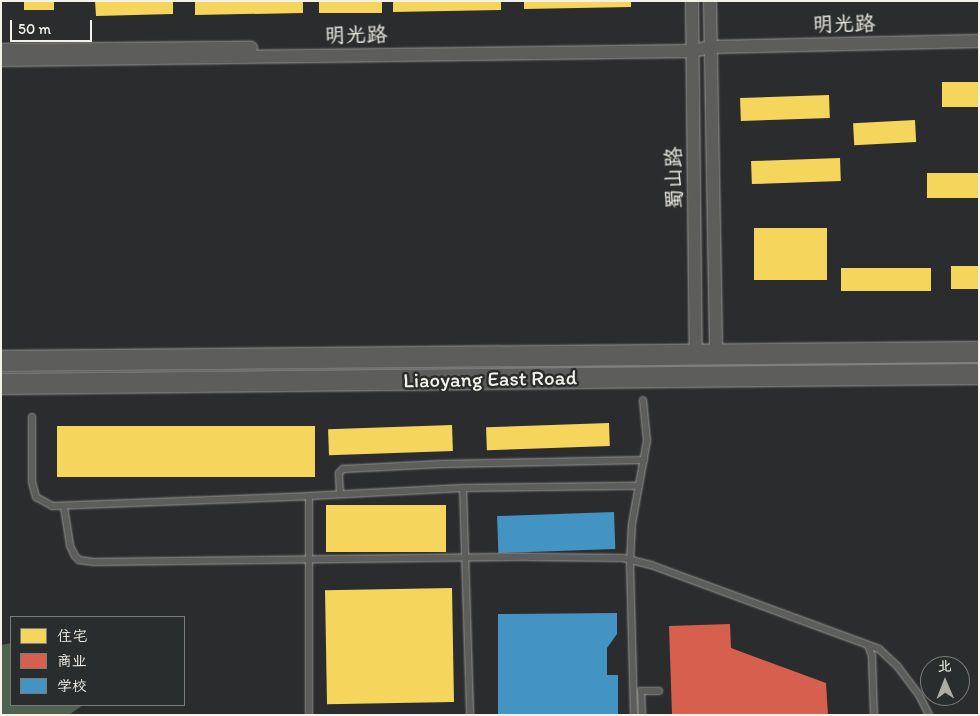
<!DOCTYPE html>
<meta charset="utf-8">
<style>
body{margin:0}
#map{position:relative;width:980px;height:716px;overflow:hidden;background:#2b2c2d;font-family:Itim,"LXGW WenKai TC",sans-serif}
div>[style]{position:absolute}
[style*='--x']{left:calc(var(--x)*1px);top:calc(var(--y)*1px);width:calc(var(--w)*1px);rotate:calc(var(--a)*1deg)}
.green>*{inset:0;background:#4f614f}
.homes>*{inset:0;background:#f6d55c;transform-origin:0 0}
.shops>*{inset:0;background:#d6604d}
.schools>*{inset:0;background:#4393c3;transform-origin:0 0}
.roads{filter:drop-shadow(0 0 1px #979796) drop-shadow(0 0 1px #979796)}
.service>*{height:6px;margin:-3px;padding:0 3px;transform-origin:3px;border-radius:3px;background:#5d5d5c}
.minor>*{height:12px;margin:-6px;padding:0 6px;transform-origin:6px;border-radius:6px;background:#5d5d5c}
.primary>*{height:20px;margin:-10px;padding:0 10px;transform-origin:10px;border-radius:10px;background:#5d5d5c}
span{translate:-50% -50%;white-space:nowrap;text-align:center;line-height:1.15;-webkit-text-stroke:5px #2a2d2e;paint-order:stroke}
.street-label{font-size:21px;color:#f4f1e8}
.frame{position:absolute;inset:0;border:2px solid #f4f1e8;pointer-events:none}
.legend{position:absolute;left:10px;top:616px;width:175px;height:90px;box-sizing:border-box;background:#2a2d2e;border:1px solid #7b7b78;margin:0;padding:6px 9px;list-style:none;font-size:15px;color:#f4f1e8}
.legend li{display:flex;align-items:center;gap:10px;height:25px}
.legend b{width:25px;border:1px solid #7b7b78}
.north{position:absolute;left:920px;top:656px;width:50px;height:50px;box-sizing:border-box;background:#2a2d2e;border:1px solid #7b7b78;border-radius:50%;rotate:359deg;font-size:14px;font-weight:700;line-height:20px;text-align:center;color:#f4f1e8}
.north::after{content:'';display:block;margin:auto;width:18px;height:22px;background:#aeaca7;clip-path:polygon(50% 0,100% 100%,50% 72%,0 100%)}
.scale{position:absolute;left:10px;top:20px;width:82px;height:22px;box-sizing:border-box;border:2px solid #f4f1e8;border-top:0;padding-left:6px;font-size:15px;line-height:18px;white-space:nowrap;color:#f4f1e8;-webkit-text-stroke:4px #2a2d2e;paint-order:stroke}
</style>
<div id="map">
<div class="green">
<i style="clip-path:polygon(11px 643px,11px 705px,83px 705px,69px 715px,1px 715px,1px 645px)"></i>
</div>
<div class="homes">
<i style="left:24px;top:1px;width:30px;height:9px"></i>
<i style="clip-path:polygon(95px 1px,173px 1px,173px 14px,96px 16px)"></i>
<i style="clip-path:polygon(195px 1px,303px 1px,303px 13px,195px 15px)"></i>
<i style="left:319px;top:1px;width:63px;height:12px"></i>
<i style="clip-path:polygon(393px 1px,501px 1px,501px 10px,393px 12px)"></i>
<i style="clip-path:polygon(524px 1px,631px 1px,631px 7px,524px 9px)"></i>
<i style="left:979px;top:82px;width:25px;height:37px;rotate:90deg"></i>
<i style="left:829px;top:95px;width:23px;height:89px;rotate:88deg"></i>
<i style="left:915px;top:120px;width:22px;height:62px;rotate:87deg"></i>
<i style="left:840px;top:158px;width:23px;height:89px;rotate:88deg"></i>
<i style="left:979px;top:173px;width:25px;height:52px;rotate:90deg"></i>
<i style="left:827px;top:228px;width:52px;height:73px;rotate:90deg"></i>
<i style="left:979px;top:266px;width:23px;height:28px;rotate:90deg"></i>
<i style="left:931px;top:268px;width:23px;height:90px;rotate:90deg"></i>
<i style="left:609px;top:423px;width:23px;height:123px;rotate:88deg"></i>
<i style="left:452px;top:425px;width:26px;height:124px;rotate:88deg"></i>
<i style="left:315px;top:426px;width:51px;height:258px;rotate:90deg"></i>
<i style="left:446px;top:505px;width:47px;height:120px;rotate:90deg"></i>
<i style="left:452px;top:588px;width:114px;height:127px;rotate:89deg"></i>
</div>
<div class="shops">
<i style="clip-path:polygon(730px 624px,731px 648px,826px 683px,828px 715px,672px 715px,669px 626px)"></i>
</div>
<div class="schools">
<i style="left:614px;top:512px;width:37px;height:117px;rotate:88deg"></i>
<i style="clip-path:polygon(617px 613px,617px 634px,607px 648px,607px 675px,618px 675px,618px 715px,498px 715px,498px 614px)"></i>
</div>
<div class="roads">
<div class="service">
<i style="--x:32;--y:417;--w:65;--a:90"></i>
<i style="--x:32;--y:482;--w:16;--a:75"></i>
<i style="--x:36;--y:497;--w:18;--a:29"></i>
<i style="--x:52;--y:506;--w:257;--a:-2.2"></i>
<i style="--x:463;--y:488;--w:227;--a:88.2"></i>
<i style="--x:340;--y:494;--w:21;--a:-93"></i>
<i style="--x:339;--y:473;--w:6;--a:-45"></i>
<i style="--x:343;--y:469;--w:99;--a:-2.9"></i>
<i style="--x:442;--y:464;--w:202;--a:-1.1"></i>
<i style="--x:64;--y:507;--w:39;--a:81"></i>
<i style="--x:70;--y:546;--w:11;--a:63"></i>
<i style="--x:75;--y:556;--w:6;--a:45"></i>
<i style="--x:79;--y:560;--w:15;--a:8"></i>
<i style="--x:94;--y:562;--w:435;--a:-0.7"></i>
<i style="--x:529;--y:557;--w:94;--a:0.6"></i>
<i style="--x:623;--y:558;--w:29;--a:14"></i>
<i style="--x:651;--y:565;--w:243;--a:20.2"></i>
<i style="--x:879;--y:649;--w:26;--a:43"></i>
<i style="--x:898;--y:667;--w:35;--a:53"></i>
<i style="--x:919;--y:695;--w:22;--a:63"></i>
<i style="--x:868;--y:645;--w:12;--a:70"></i>
<i style="--x:872;--y:656;--w:59;--a:88.1"></i>
<i style="--x:309;--y:715;--w:219;--a:-90"></i>
<i style="--x:309;--y:496;--w:154;--a:-3"></i>
<i style="--x:463;--y:488;--w:176;--a:-0.7"></i>
<i style="--x:634;--y:715;--w:153;--a:-91.5"></i>
<i style="--x:630;--y:562;--w:38;--a:-87"></i>
<i style="--x:632;--y:524;--w:84;--a:-79.8"></i>
<i style="--x:647;--y:441;--w:41;--a:-95.6"></i>
<i style="--x:642;--y:715;--w:24;--a:-92"></i>
<i style="--x:641;--y:691;--w:18;--a:0"></i>
</div>
<div class="minor">
<i style="--x:692;--y:1;--w:354;--a:89.4"></i>
<i style="--x:710;--y:1;--w:354;--a:89"></i>
<i style="--x:1;--y:50;--w:250;--a:-0.5"></i>
<i style="--x:1;--y:60;--w:692;--a:-0.75"></i>
<i style="--x:693;--y:51;--w:18;--a:-13"></i>
<i style="--x:711;--y:47;--w:268;--a:-1.3"></i>
</div>
<div class="primary">
<i style="--x:1;--y:361;--w:978;--a:-0.53"></i>
<i style="--x:1;--y:384;--w:978;--a:-0.59"></i>
</div>
</div>
<div class="street-label">
<span style="left:844px;top:24px;rotate:-1deg">明光路</span>
<span style="left:356px;top:35px;rotate:-1deg">明光路</span>
<span style="left:674px;top:178px;rotate:-91deg">蜀山路</span>
<span style="left:490px;top:379px;rotate:-1deg">Liaoyang East Road</span>
</div>
<div class="frame"></div>
<ul class="legend">
<li><b style="height:14px;background:#f6d55c"></b>住宅</li>
<li><b style="height:14px;background:#d6604d"></b>商业</li>
<li><b style="height:14px;background:#4393c3"></b>学校</li>
</ul>
<div class="north">北</div>
<div class="scale">50 m</div>
</div>
